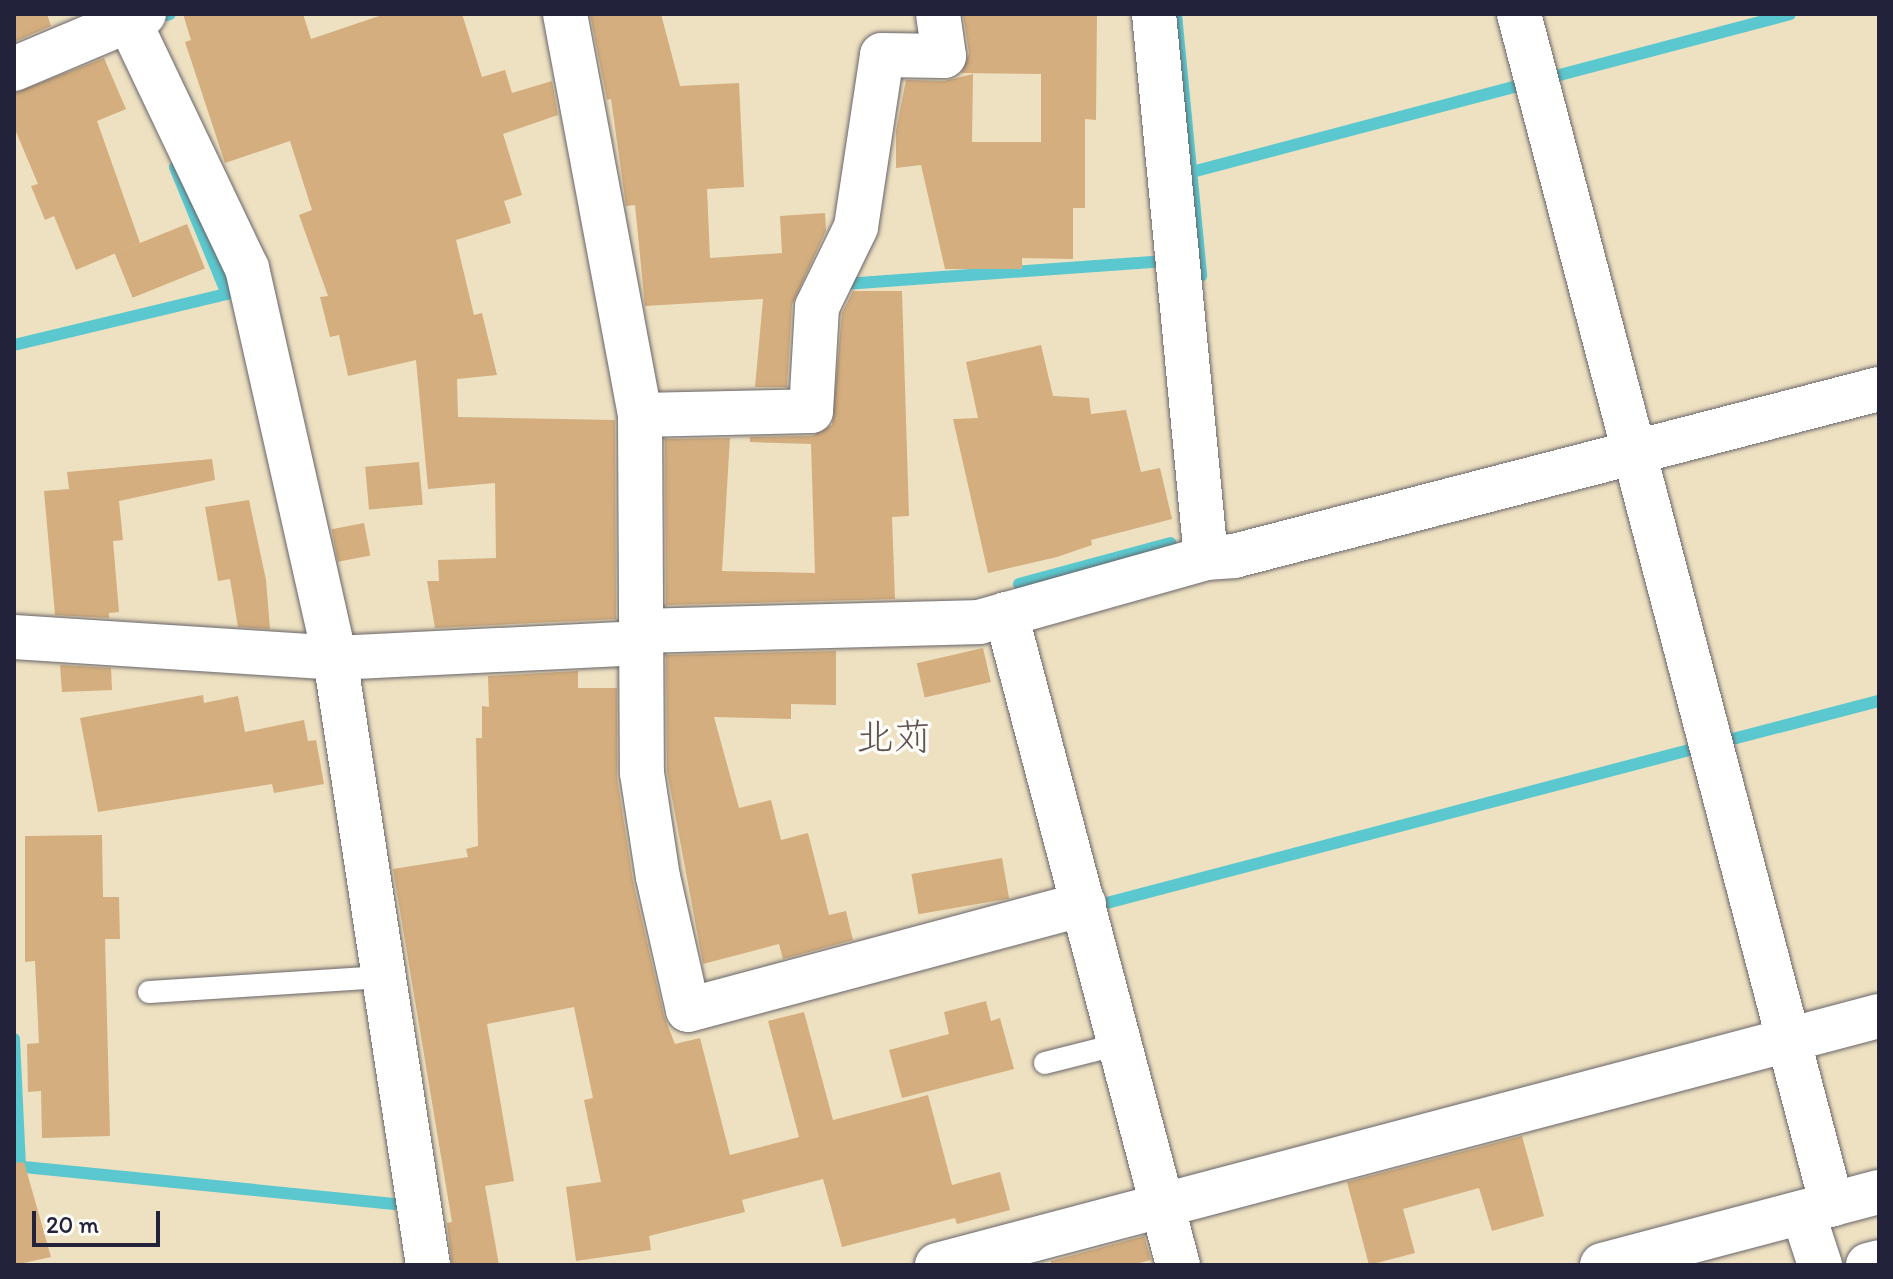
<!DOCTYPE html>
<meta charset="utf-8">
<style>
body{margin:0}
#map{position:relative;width:1893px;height:1279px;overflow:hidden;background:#eee1c1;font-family:Itim,"Klee One",sans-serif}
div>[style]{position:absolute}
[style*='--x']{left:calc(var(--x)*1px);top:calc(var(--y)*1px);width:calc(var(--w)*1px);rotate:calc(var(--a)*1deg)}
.stream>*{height:12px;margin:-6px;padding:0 6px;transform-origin:6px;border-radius:6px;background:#5ac8ce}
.building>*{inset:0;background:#d4ae7e;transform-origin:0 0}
.roads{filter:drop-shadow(0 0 2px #69656a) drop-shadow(0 0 2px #69656a)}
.lane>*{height:22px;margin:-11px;padding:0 11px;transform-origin:11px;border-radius:11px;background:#fff}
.street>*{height:44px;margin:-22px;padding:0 22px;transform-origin:22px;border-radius:22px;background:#fff}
.secondary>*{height:44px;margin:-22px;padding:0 22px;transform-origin:22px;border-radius:22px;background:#fff}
.primary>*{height:44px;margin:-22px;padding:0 22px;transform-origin:22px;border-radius:22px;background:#fff}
span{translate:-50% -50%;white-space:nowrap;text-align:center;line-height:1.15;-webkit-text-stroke:7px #fdfcf7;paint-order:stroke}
.quarter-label{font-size:38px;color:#605352}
.frame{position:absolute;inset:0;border:16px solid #22223b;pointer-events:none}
.scale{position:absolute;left:32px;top:1211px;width:128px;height:36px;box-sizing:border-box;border:4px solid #22223b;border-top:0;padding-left:10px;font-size:24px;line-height:28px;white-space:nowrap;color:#22223b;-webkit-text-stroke:6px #fdfcf7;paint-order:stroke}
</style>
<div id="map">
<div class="stream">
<i style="--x:1176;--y:14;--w:263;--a:84.5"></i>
<i style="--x:167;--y:15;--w:3;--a:-18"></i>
<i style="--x:1552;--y:77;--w:246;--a:-14.8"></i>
<i style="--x:1192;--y:172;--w:341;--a:-14.8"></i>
<i style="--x:845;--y:284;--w:311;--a:-4.1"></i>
<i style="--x:14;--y:345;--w:219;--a:-13.5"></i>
<i style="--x:227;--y:294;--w:137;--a:-112.3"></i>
<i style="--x:1019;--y:584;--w:157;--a:-15.1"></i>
<i style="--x:1725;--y:741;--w:159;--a:-14.6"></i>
<i style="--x:1103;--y:904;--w:610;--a:-14.72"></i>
<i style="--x:14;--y:1039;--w:126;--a:87.3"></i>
<i style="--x:14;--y:1166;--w:382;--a:5.7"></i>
</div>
<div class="building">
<i style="clip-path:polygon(14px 14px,47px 14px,51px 26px,14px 42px)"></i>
<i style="clip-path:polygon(183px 14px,303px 14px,311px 39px,385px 14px,462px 14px,482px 77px,505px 70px,512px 93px,552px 81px,558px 115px,503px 134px,522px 195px,504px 201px,511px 223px,456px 240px,474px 315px,482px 313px,497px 375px,457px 379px,458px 417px,615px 420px,616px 619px,435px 628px,427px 581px,439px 581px,438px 560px,496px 558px,495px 483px,428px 489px,416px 360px,348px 376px,339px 335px,330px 337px,320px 297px,328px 296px,299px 215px,312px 210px,290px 141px,225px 163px,185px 42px,191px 40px)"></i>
<i style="clip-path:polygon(590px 14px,661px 14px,680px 86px,739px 83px,744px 187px,707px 189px,710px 258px,782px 253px,780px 216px,825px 213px,826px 231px,792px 305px,787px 387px,755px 387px,763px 299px,645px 306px,635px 205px,626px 206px,611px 99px,607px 100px)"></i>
<i style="clip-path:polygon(963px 14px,1097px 14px,1096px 120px,1085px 119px,1085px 208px,1073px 208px,1073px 259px,1022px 258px,1022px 269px,945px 269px,921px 165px,896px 168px,896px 131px,906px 80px,944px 81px,973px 74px,972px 142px,1041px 142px,1041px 74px,961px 73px,969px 53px)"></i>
<i style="clip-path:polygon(104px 58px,126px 109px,97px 121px,140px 243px,76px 270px,54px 216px,45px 220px,31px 186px,38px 184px,14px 127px,14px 93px)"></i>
<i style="left:187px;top:224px;width:48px;height:78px;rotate:68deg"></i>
<i style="clip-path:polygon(853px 291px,902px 291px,909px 516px,892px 517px,895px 599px,666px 605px,665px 439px,730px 438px,722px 571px,815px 573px,811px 444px,750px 442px,750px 437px,812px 436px,832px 425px,842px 313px)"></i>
<i style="clip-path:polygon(1041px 345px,1053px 396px,1089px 398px,1091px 414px,1126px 410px,1141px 472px,1160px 468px,1172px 519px,1091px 540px,1092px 545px,1057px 557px,988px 573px,953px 419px,978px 418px,966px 362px)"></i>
<i style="clip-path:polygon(212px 459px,215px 480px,119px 501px,123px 540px,113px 541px,119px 612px,109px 613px,109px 618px,55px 615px,44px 491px,69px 489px,67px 472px)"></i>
<i style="left:419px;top:462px;width:43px;height:54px;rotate:85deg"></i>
<i style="clip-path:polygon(249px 500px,266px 580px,270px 629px,238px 627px,230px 579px,218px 581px,205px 507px)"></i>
<i style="left:364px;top:523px;width:33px;height:33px;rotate:79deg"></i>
<i style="left:983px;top:648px;width:35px;height:68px;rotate:77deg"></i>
<i style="clip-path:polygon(836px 651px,836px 705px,791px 704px,791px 719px,714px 717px,739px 808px,771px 800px,781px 840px,808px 833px,829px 915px,846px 911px,853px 940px,783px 959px,779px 944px,703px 964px,667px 771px,666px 655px)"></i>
<i style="clip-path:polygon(60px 665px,111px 668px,112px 690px,62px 692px)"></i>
<i style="clip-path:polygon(578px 671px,578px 688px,617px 688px,617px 777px,633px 881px,664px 1016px,675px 1044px,700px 1038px,730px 1155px,799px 1137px,768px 1021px,804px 1012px,833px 1120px,928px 1095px,952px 1185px,1000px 1172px,1010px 1210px,957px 1224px,955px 1218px,842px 1247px,823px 1179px,742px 1200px,745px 1212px,649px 1236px,651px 1250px,576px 1261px,566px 1187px,601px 1182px,584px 1100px,593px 1098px,574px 1007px,487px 1024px,514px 1181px,485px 1186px,499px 1265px,452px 1265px,447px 1223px,452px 1222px,393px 869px,468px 857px,466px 849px,478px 846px,476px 738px,482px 738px,482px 706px,489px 707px,488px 676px)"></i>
<i style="clip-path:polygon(203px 695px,204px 703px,238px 696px,245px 732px,304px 720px,308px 741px,316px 740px,324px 784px,274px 793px,272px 784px,98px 812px,80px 718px)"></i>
<i style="clip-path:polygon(102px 835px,103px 897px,119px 897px,120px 939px,105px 939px,110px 1136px,42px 1138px,41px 1091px,28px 1092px,27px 1044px,39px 1043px,35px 961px,25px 962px,25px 836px)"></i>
<i style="left:1002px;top:858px;width:41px;height:92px;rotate:80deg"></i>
<i style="clip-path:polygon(986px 1001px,991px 1021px,1000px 1018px,1014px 1069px,902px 1098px,889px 1050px,949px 1034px,944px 1012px)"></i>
<i style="clip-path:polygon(1522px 1136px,1544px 1216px,1492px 1231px,1479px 1188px,1403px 1209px,1415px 1253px,1369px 1265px,1347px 1182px)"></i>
<i style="clip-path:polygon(24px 1162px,51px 1257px,14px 1265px,14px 1163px)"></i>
<i style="clip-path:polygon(1144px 1236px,1151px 1260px,1132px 1265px,1051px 1265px,1051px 1261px)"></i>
</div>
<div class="roads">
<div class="lane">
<i style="--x:149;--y:992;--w:234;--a:-3.7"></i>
<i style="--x:1045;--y:1063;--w:77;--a:-14.2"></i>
</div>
<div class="street">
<i style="--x:565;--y:14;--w:408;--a:79.4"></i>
<i style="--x:640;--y:415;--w:358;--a:89.7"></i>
<i style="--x:642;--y:773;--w:105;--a:81.3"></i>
<i style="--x:658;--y:877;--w:136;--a:77.3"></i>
<i style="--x:688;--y:1010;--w:410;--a:-15"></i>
<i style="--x:1154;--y:14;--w:546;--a:84.54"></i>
<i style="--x:1519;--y:14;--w:1231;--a:75.28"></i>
<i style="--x:129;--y:21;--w:274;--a:64.5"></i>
<i style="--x:247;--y:268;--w:400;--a:77.3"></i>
<i style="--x:335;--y:658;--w:614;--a:81.29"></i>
<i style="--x:14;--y:69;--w:141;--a:-22.9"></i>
<i style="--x:640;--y:415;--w:171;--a:-1.3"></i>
<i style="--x:811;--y:411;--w:104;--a:-86.7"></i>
<i style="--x:817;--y:307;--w:89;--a:-64"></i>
<i style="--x:856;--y:227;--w:174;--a:-81.4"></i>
<i style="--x:882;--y:55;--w:62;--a:0.9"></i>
<i style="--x:944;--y:56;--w:42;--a:-98.1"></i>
<i style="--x:1006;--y:614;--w:673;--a:75.2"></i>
<i style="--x:642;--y:631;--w:337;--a:-1.5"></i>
<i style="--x:979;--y:622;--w:236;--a:-15.7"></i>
<i style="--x:1206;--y:558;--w:28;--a:-4"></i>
<i style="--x:1234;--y:556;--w:666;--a:-14.52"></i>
<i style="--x:14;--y:637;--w:322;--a:3.7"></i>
<i style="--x:335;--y:658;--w:307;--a:-2.8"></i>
<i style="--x:937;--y:1265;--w:974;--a:-14.81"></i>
</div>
<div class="secondary">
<i style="--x:1803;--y:1213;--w:55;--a:71.9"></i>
</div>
<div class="primary">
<i style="--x:1602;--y:1265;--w:286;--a:-14.8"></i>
<i style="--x:1868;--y:1265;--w:11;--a:-15"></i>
</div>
</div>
<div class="quarter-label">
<span style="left:894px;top:738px">北苅</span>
</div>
<div class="frame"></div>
<div class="scale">20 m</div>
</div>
